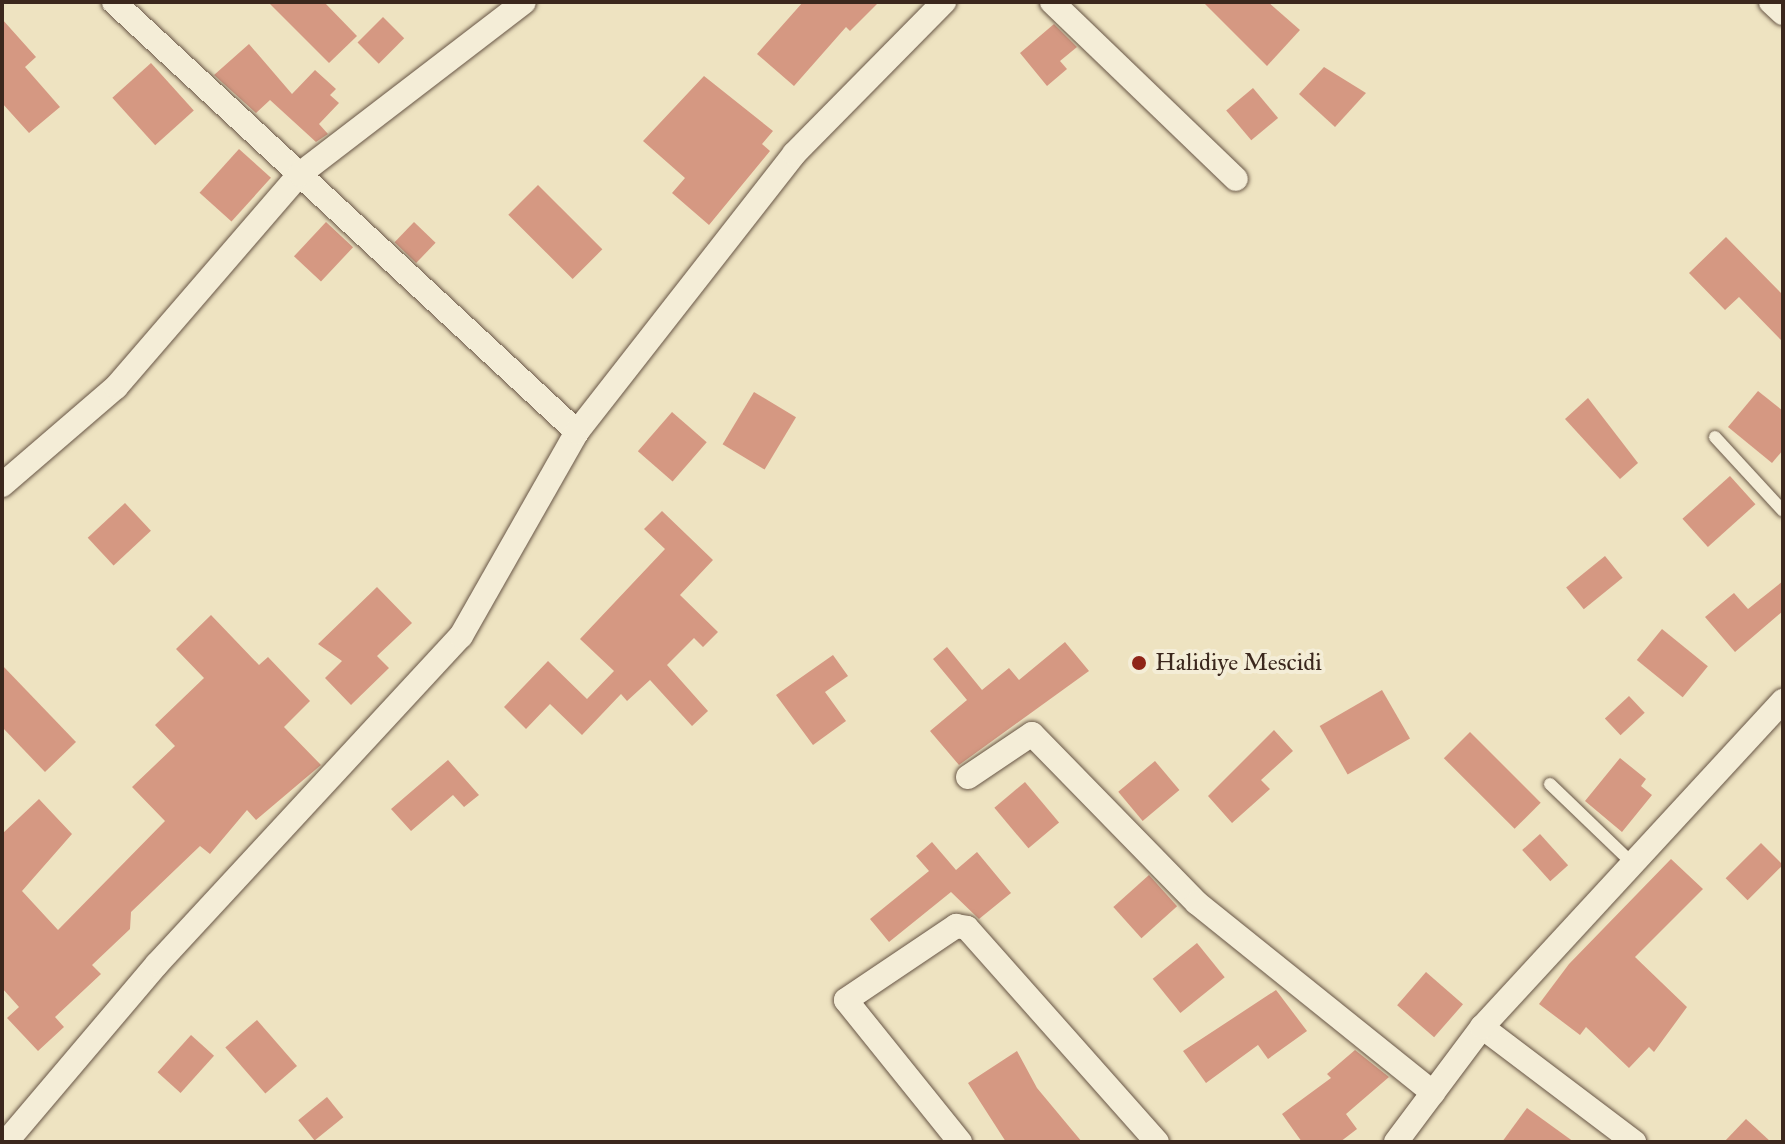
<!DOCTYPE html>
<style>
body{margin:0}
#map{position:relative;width:1785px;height:1144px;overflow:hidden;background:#eee3c1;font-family:"IM FELL Great Primer",serif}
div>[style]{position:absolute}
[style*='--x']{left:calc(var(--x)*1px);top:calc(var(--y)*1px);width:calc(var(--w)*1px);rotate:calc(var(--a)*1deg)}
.building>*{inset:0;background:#d59882;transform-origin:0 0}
.roads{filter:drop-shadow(0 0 2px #685646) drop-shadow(0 0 2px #685646)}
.lane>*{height:12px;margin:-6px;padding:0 6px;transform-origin:6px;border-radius:6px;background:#f4edd7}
.street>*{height:24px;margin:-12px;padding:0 12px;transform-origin:12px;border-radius:12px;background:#f4edd7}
.dots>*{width:22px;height:22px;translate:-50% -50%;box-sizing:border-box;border:4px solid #f4edd7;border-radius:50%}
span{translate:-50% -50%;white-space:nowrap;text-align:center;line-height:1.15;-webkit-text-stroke:8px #f4edd7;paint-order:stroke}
.poi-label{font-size:24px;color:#3b271d}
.left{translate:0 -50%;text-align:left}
.frame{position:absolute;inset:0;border:4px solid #3b271d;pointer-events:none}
</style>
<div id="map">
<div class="building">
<i style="clip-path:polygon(268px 2px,324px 2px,357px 36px,329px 63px)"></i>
<i style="clip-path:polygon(803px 2px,879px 2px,850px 31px,846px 27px,794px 86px,757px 54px)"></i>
<i style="clip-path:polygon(1203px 2px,1268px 2px,1300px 30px,1267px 66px)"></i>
<i style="left:383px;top:17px;width:30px;height:36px;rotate:45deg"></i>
<i style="clip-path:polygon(2px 19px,36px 57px,25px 67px,60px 107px,29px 133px,2px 103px)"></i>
<i style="clip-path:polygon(1054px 24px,1077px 47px,1060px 61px,1067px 69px,1047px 86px,1020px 53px)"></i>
<i style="clip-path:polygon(249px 44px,292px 94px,315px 70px,336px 89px,330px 95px,339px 103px,319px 124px,328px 134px,316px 142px,270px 100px,256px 113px,214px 75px)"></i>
<i style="left:151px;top:63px;width:64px;height:52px;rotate:48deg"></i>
<i style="clip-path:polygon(1324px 67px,1366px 93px,1335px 127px,1299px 94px)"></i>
<i style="clip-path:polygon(704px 76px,773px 131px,762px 144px,770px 151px,709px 225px,672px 193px,685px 178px,643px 141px)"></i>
<i style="left:1253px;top:88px;width:39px;height:35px;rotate:50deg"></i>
<i style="left:239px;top:149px;width:43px;height:59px;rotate:42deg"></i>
<i style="left:538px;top:185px;width:91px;height:42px;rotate:45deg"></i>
<i style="left:326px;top:222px;width:37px;height:47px;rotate:43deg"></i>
<i style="left:414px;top:222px;width:30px;height:28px;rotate:44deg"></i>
<i style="clip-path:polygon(1726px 237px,1783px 295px,1783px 342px,1739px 297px,1725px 310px,1689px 273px)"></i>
<i style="clip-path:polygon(1758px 391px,1783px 411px,1783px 450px,1772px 463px,1728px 427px)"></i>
<i style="left:754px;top:392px;width:49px;height:61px;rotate:31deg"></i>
<i style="clip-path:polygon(1588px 398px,1638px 463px,1620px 479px,1565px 419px)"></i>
<i style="left:672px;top:412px;width:46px;height:52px;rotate:41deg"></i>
<i style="left:1730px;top:476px;width:38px;height:64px;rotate:48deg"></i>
<i style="left:125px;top:503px;width:38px;height:51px;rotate:47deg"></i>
<i style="clip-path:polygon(662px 511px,713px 560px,680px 595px,718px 632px,703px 647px,694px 638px,667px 665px,708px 711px,692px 726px,650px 680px,627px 701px,621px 694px,582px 735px,550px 704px,526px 729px,504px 707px,548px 661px,587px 699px,614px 671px,580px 639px,665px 549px,644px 529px)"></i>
<i style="left:1605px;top:556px;width:28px;height:50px;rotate:51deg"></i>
<i style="clip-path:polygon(1783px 581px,1783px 611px,1735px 652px,1705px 617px,1734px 593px,1748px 609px)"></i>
<i style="clip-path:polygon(377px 587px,412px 623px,377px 656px,389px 668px,351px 705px,325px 678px,342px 661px,318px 644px)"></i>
<i style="clip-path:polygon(211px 615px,259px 665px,268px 657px,310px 701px,284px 727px,321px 765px,256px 820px,247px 810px,210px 854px,200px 846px,131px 912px,130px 929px,92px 965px,101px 974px,55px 1017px,64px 1027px,38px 1051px,7px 1018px,19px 1007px,2px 988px,2px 834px,39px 799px,72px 834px,22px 891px,58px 930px,165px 821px,132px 787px,175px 746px,155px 725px,204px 678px,176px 649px)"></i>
<i style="left:1662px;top:629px;width:59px;height:40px;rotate:39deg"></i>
<i style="clip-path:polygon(1065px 642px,1089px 671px,959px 765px,930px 731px,967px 700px,933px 659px,947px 647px,982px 690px,1009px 668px,1019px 680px)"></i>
<i style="clip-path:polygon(833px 655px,848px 676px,825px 692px,846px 721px,813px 745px,776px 695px)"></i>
<i style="clip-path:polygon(2px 665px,76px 742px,45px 772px,2px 727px)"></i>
<i style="left:1382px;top:690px;width:56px;height:72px;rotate:60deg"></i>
<i style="left:1629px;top:696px;width:23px;height:33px;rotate:47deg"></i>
<i style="clip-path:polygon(1274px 730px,1293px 751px,1261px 780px,1270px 789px,1232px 823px,1208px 796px)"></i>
<i style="left:1470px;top:732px;width:100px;height:37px;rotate:45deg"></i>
<i style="clip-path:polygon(1620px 758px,1646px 779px,1641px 786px,1652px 795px,1622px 832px,1585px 801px)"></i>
<i style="clip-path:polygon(448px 760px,479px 795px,464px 807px,453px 795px,411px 831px,391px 809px)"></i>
<i style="left:1155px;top:761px;width:38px;height:48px;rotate:50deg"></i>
<i style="left:1025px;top:782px;width:53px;height:40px;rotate:50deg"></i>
<i style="left:1540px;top:834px;width:42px;height:24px;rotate:48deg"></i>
<i style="clip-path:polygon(932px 842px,956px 870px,977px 852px,1011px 893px,979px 919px,951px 892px,889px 942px,870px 919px,929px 871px,916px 856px)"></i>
<i style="left:1761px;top:843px;width:31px;height:50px;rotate:45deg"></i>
<i style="clip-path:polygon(1671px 859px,1703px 889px,1635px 957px,1687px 1007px,1654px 1052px,1649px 1047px,1629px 1068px,1586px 1027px,1580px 1035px,1539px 1004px,1569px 964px)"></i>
<i style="left:1149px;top:875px;width:42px;height:48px;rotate:48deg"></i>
<i style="left:1197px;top:943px;width:44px;height:57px;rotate:51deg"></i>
<i style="left:1426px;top:972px;width:49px;height:44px;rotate:41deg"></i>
<i style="clip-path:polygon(1276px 990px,1307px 1031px,1268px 1059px,1258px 1045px,1206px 1083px,1183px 1051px)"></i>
<i style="left:257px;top:1020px;width:61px;height:42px;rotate:49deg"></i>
<i style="left:191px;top:1035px;width:31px;height:50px;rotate:42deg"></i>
<i style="clip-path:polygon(1355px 1050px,1389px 1077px,1346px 1114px,1357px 1129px,1340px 1142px,1302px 1142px,1282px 1114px,1331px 1078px,1327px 1074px)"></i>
<i style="clip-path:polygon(1017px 1051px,1037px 1088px,1082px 1142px,1006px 1142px,968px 1083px)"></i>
<i style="left:327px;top:1097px;width:26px;height:37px;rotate:51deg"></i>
<i style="clip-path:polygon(1527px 1108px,1574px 1142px,1502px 1142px)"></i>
<i style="clip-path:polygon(1746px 1119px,1771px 1142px,1724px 1142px)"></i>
</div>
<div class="roads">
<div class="lane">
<i style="--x:1715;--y:437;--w:100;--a:47.4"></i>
<i style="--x:1550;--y:784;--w:114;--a:43.9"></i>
</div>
<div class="street">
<i style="--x:114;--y:2;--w:632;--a:42.88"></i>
<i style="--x:1052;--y:2;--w:255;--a:43.9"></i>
<i style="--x:1771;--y:2;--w:16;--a:43"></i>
<i style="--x:2;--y:485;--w:150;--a:-40.7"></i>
<i style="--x:116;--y:387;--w:281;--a:-49.2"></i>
<i style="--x:300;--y:174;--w:282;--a:-37.5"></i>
<i style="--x:968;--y:777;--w:77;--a:-33.9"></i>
<i style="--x:1032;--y:734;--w:236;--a:45.7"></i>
<i style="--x:1197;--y:903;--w:303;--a:38.8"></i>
<i style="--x:1482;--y:1027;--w:191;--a:37.1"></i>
<i style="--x:6;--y:1142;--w:233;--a:-49.7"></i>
<i style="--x:157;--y:964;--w:447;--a:-47.2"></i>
<i style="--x:461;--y:636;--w:235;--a:-60.4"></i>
<i style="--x:577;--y:432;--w:353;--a:-52"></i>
<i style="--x:794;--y:154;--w:214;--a:-45.4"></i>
<i style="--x:960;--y:1142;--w:182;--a:-128.8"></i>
<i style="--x:846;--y:1000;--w:133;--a:-33.9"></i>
<i style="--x:956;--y:926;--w:11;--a:10"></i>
<i style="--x:967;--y:928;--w:286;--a:48.4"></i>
<i style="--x:1396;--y:1142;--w:144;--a:-53.2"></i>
<i style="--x:1482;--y:1027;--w:444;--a:-47.3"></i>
</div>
</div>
<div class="dots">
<i style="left:1139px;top:663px;background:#8f2418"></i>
</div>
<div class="poi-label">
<span class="left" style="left:1155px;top:663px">Halidiye Mescidi</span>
</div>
<div class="frame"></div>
</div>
